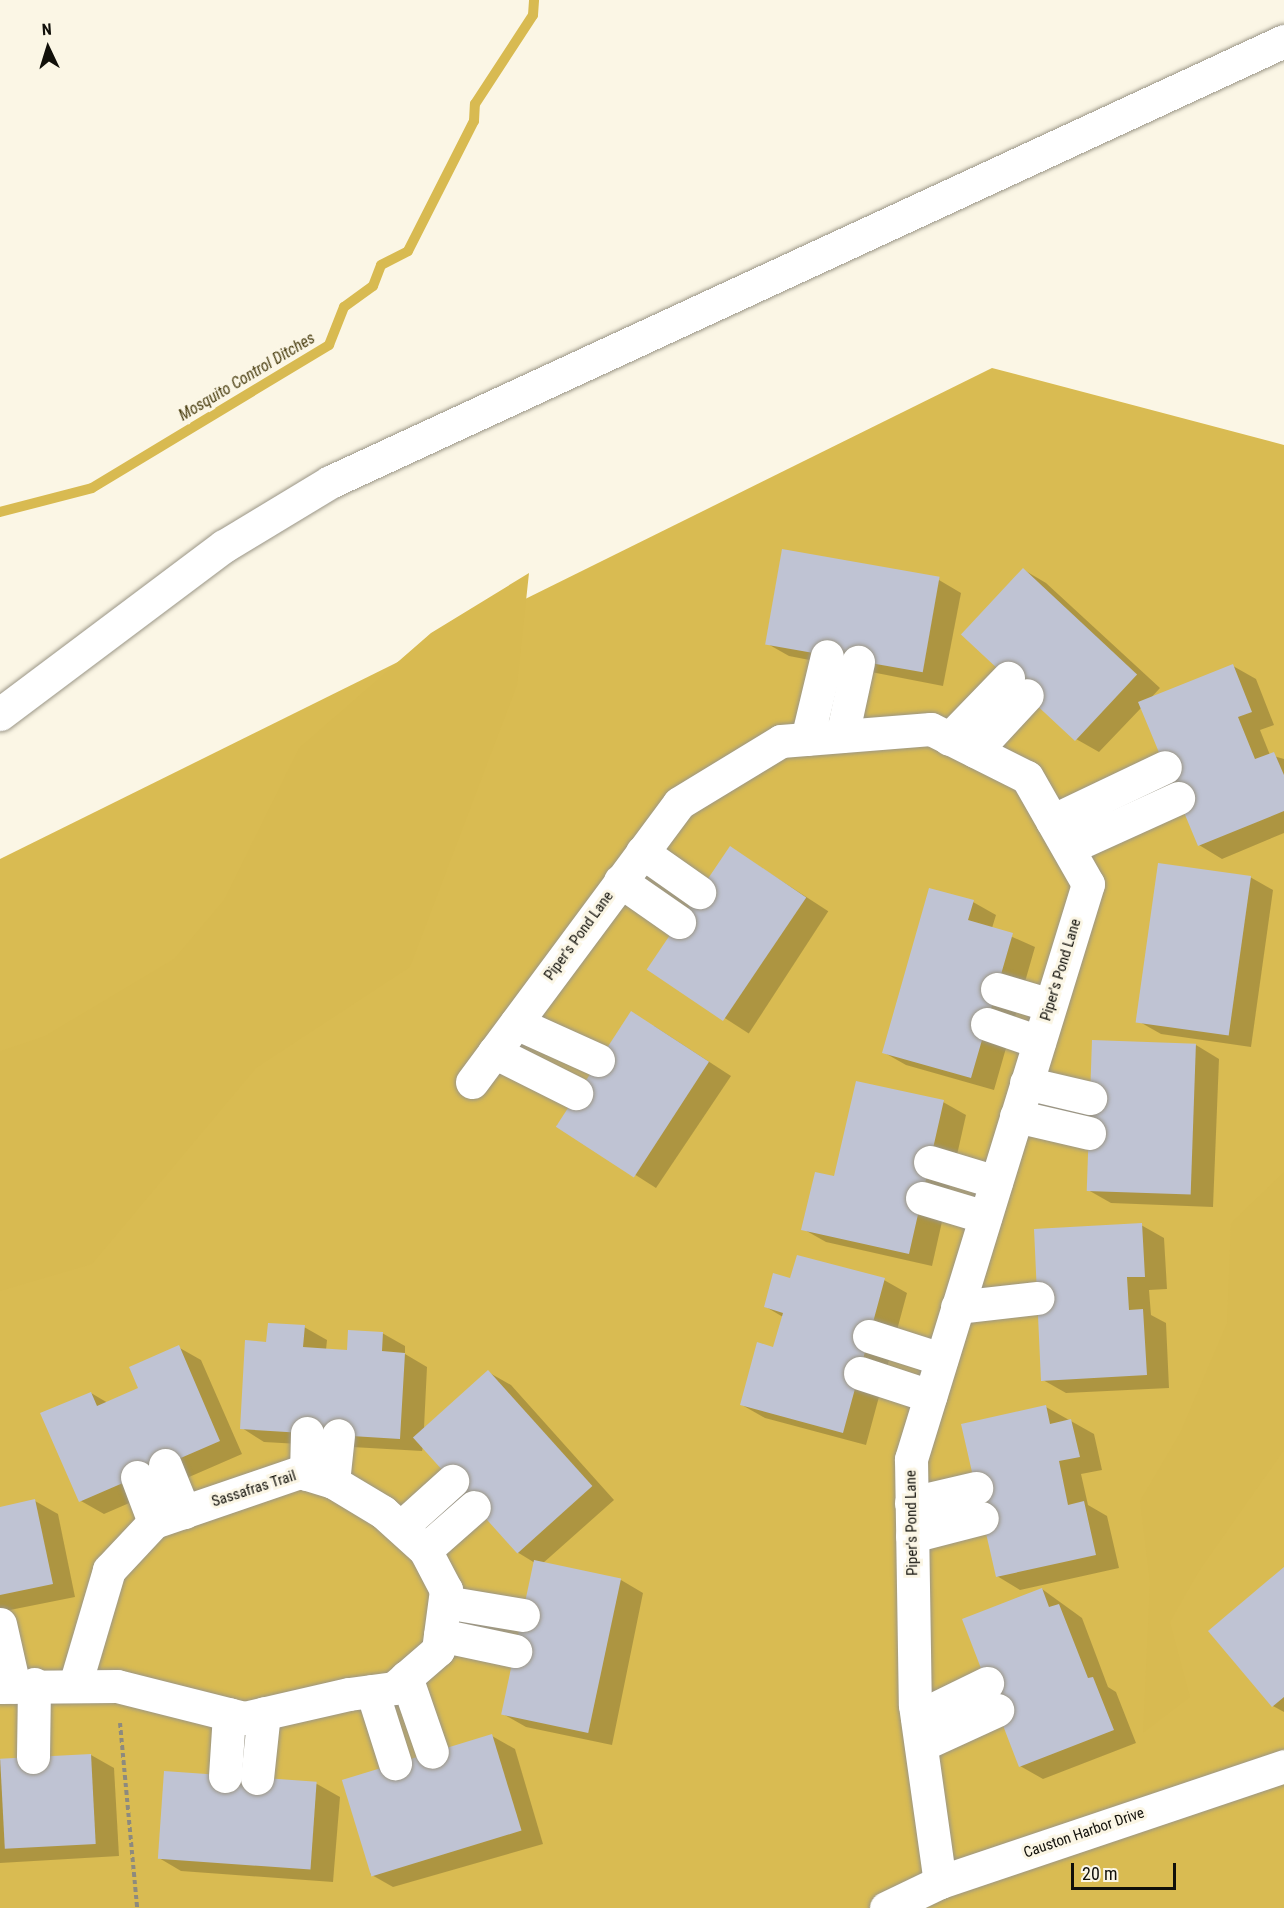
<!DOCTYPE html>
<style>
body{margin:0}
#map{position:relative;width:1284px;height:1908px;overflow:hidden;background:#fbf6e5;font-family:"Roboto Condensed",sans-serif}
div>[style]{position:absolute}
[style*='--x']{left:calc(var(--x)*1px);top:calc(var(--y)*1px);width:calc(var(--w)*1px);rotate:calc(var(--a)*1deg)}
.forest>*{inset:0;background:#d9bb52}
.water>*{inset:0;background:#d8ba51}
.shadow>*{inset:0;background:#0003;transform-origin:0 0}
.stream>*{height:10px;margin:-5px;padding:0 5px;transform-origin:5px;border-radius:5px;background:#d8ba51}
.building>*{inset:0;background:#bfc3d3;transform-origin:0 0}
.path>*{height:4px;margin-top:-2px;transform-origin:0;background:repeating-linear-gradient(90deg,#8d8a7e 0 4.5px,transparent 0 7.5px)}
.roads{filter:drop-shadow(0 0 2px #9a9586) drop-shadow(0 0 2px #9a9586)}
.minor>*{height:33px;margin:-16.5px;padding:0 16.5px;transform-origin:16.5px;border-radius:16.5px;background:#fff}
span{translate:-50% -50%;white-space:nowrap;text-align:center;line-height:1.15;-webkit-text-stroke:6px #fbf6e5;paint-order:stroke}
.street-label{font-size:15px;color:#11100a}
.water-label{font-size:16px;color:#4a3e11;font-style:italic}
.north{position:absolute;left:18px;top:18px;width:60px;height:60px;-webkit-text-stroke:4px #fbf6e5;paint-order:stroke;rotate:356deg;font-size:16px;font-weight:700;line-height:24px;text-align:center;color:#11100a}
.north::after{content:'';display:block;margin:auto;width:21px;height:27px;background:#11100a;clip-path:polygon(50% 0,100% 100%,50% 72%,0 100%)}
.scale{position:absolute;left:1071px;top:1863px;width:105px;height:27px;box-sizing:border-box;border:3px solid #11100a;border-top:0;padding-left:8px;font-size:18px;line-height:21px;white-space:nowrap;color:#11100a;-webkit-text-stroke:4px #fbf6e5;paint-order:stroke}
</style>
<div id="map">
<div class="forest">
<i style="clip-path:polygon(992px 368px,1284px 445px,1284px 1908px,0 1908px,0 859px)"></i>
</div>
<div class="water">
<i style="clip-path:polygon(529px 573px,517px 685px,410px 967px,256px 1068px,92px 1264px,0 1291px,0 1051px,45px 1036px,174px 959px,224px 900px,299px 748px,431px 633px)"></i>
<i style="clip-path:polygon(1284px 1172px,1284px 1450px,1199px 1571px,1170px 1622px,1190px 1697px,1143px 1733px,1150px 1583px,1140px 1501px,1180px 1433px,1227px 1323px,1231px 1223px)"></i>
</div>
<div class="shadow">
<i style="clip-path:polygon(1024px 570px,1046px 583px,1160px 688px,1149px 700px,1233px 666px,1256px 679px,1274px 725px,1260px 730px,1270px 755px,1284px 759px,1284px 833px,1222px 859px,1199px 845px,1142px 707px,1099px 752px,1076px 739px,964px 634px)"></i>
<i style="clip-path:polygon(939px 580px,961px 593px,943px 686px,789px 656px,766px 643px)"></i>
<i style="left:731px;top:848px;width:116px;height:146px;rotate:33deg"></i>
<i style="clip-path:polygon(1250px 877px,1273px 890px,1251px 1047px,1161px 1034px,1138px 1021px)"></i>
<i style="clip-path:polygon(973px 902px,996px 915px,992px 928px,1035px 947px,994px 1090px,906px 1065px,883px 1052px)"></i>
<i style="clip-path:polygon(654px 1026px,731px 1076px,656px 1188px,557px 1125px)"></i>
<i style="clip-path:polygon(1196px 1045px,1219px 1059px,1213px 1207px,1111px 1203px,1088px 1190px)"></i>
<i style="clip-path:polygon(943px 1102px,966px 1115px,932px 1266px,826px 1242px,803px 1229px,835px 1178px)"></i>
<i style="clip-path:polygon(1141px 1225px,1164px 1238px,1167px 1289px,1149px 1290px,1151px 1315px,1166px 1323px,1169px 1388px,1066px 1393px,1043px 1380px)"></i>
<i style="clip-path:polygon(884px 1280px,907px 1293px,866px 1445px,765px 1418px,742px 1405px,774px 1349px,783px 1317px,766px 1307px)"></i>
<i style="clip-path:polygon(304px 1327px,327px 1340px,326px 1350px,348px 1351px,382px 1333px,405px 1346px,405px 1354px,427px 1367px,424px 1428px,488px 1372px,511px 1385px,614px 1500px,542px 1564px,621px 1580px,643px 1593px,612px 1745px,526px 1727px,503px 1714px,535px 1563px,517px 1552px,423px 1447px,422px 1451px,264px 1442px,242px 1428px,268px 1343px)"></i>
<i style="clip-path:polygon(178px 1347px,201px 1360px,242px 1454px,104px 1514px,81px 1501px,91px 1393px,108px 1403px,140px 1389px)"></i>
<i style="clip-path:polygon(1046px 1407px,1094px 1434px,1102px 1470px,1081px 1474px,1088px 1505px,1107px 1516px,1119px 1568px,1020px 1590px,997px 1576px)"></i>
<i style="clip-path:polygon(35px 1501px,58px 1514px,75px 1597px,0 1612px,0 1508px)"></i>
<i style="clip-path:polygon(1284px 1569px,1284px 1712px,1273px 1706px)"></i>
<i style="clip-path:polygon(1042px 1589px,1082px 1618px,1108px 1687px,1116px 1692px,1136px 1743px,1043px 1779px,1020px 1766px)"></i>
<i style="clip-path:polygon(492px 1736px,515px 1749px,543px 1844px,393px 1887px,370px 1874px)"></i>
<i style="clip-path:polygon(91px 1755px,114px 1768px,119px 1856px,0 1863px,0 1760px)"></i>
<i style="clip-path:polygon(317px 1784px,340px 1797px,333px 1882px,181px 1871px,159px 1858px)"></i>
</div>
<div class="stream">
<i style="--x:0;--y:512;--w:95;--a:-14.6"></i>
<i style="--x:92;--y:488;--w:277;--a:-31.1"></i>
<i style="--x:329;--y:345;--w:41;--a:-68.5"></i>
<i style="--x:344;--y:307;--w:36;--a:-36"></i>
<i style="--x:373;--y:286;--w:22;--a:-69"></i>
<i style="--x:381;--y:265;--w:30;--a:-27"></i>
<i style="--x:408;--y:251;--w:146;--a:-63.1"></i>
<i style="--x:474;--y:121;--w:17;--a:-87"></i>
<i style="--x:475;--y:104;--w:106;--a:-56.9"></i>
<i style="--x:533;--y:15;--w:15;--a:-86"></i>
</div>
<div class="building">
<i style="left:782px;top:549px;width:160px;height:97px;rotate:10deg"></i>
<i style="left:1023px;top:568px;width:156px;height:91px;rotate:43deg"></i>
<i style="clip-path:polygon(1233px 664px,1252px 712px,1238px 717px,1255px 759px,1274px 752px,1284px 775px,1284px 811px,1198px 846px,1138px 702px)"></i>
<i style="left:730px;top:846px;width:92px;height:149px;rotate:34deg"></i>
<i style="left:1158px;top:863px;width:94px;height:161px;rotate:8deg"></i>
<i style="clip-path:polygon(929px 888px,974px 900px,968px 920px,1013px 933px,971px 1078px,882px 1053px)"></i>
<i style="left:631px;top:1011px;width:93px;height:138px;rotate:33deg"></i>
<i style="left:1092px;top:1040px;width:104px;height:151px;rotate:2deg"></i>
<i style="clip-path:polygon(856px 1081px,944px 1100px,909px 1254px,801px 1230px,815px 1172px,834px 1176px)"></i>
<i style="clip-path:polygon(1142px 1223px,1145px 1277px,1127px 1277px,1129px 1310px,1143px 1309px,1147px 1375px,1041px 1381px,1034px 1229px)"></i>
<i style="clip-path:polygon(797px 1255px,885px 1278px,843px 1433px,740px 1405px,757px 1342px,773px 1347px,783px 1313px,764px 1307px,773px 1273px,790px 1278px)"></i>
<i style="clip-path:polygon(268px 1323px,305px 1325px,303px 1347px,347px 1350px,348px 1330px,383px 1332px,382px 1351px,405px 1353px,400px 1439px,240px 1429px,245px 1340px,266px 1342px)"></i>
<i style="clip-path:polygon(179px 1345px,220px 1441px,79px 1502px,40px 1413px,91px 1392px,97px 1406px,138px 1388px,129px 1367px)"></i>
<i style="left:488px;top:1370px;width:156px;height:101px;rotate:48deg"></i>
<i style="clip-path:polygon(1046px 1405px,1050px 1424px,1071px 1419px,1080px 1457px,1059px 1461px,1068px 1505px,1084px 1501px,1096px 1555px,996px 1577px,961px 1424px)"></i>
<i style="clip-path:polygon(35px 1499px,53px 1584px,0 1595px,0 1507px)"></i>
<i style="left:534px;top:1560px;width:89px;height:158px;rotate:12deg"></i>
<i style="clip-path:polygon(1284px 1567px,1284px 1697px,1272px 1707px,1208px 1631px)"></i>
<i style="clip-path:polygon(1042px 1588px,1049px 1607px,1059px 1604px,1088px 1678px,1093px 1677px,1114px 1730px,1019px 1767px,962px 1619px)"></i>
<i style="left:492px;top:1734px;width:101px;height:157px;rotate:73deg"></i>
<i style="left:91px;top:1754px;width:90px;height:91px;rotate:87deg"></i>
<i style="left:164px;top:1771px;width:153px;height:88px;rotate:4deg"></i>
</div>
<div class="path">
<i style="--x:120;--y:1723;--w:186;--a:84.7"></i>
</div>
<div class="roads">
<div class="minor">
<i style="--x:0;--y:714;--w:280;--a:-36.9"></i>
<i style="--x:224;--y:546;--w:124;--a:-31.1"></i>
<i style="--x:330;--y:482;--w:1051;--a:-24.81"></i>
<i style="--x:842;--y:736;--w:76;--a:-77.8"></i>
<i style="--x:807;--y:739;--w:85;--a:-76.5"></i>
<i style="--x:949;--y:739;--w:85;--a:-46"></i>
<i style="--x:975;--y:751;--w:76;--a:-47.1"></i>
<i style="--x:1052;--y:821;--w:125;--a:-25.5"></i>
<i style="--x:1068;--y:848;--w:121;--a:-24.4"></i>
<i style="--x:642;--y:852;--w:70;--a:35.1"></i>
<i style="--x:620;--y:881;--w:72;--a:34.8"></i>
<i style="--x:997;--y:989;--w:55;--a:16.8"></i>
<i style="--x:516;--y:1023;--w:90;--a:24.3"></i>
<i style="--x:987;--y:1024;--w:55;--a:19.1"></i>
<i style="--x:494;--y:1052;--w:92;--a:26.6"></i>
<i style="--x:472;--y:1082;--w:347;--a:-53.4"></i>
<i style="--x:679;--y:803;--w:119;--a:-31.3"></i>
<i style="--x:781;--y:741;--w:150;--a:-4.6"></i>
<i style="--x:931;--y:729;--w:107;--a:26.6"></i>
<i style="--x:1027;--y:777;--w:123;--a:60.3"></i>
<i style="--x:1088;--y:884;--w:602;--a:107.11"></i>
<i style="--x:911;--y:1459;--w:246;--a:89.1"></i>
<i style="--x:915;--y:1705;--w:179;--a:82"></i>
<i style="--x:1026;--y:1083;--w:66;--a:13.2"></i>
<i style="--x:1016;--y:1116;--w:75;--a:13.1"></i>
<i style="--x:930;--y:1162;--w:69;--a:16.9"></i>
<i style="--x:922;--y:1198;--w:66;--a:16.8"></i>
<i style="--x:957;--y:1307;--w:81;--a:-6.4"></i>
<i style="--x:869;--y:1336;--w:76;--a:17.7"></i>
<i style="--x:860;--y:1373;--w:74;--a:18.2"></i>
<i style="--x:165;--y:1465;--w:51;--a:68"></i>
<i style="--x:306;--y:1474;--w:41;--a:-88.6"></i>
<i style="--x:137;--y:1477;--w:48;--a:69.3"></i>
<i style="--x:333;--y:1482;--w:47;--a:-83.9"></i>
<i style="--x:911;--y:1503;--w:67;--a:-13"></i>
<i style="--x:401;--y:1527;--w:69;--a:-42"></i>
<i style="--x:912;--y:1536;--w:72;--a:-14.4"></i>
<i style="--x:425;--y:1550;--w:65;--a:-41.3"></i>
<i style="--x:445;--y:1602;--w:79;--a:9.5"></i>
<i style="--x:0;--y:1624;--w:64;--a:77.3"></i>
<i style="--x:440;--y:1635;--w:77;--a:12"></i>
<i style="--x:406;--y:1677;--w:79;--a:70.9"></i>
<i style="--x:0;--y:1687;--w:117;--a:-0.5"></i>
<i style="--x:117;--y:1686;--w:131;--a:14.1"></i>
<i style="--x:244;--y:1718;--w:108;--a:-12.9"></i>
<i style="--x:349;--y:1694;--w:45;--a:-7.6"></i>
<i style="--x:394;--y:1688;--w:58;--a:-40.8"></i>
<i style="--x:438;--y:1650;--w:61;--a:-82.4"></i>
<i style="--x:446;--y:1590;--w:45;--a:-117.7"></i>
<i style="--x:425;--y:1550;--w:57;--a:-137.9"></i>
<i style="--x:383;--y:1512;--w:58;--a:-149"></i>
<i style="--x:333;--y:1482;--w:34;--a:-163"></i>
<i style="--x:300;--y:1472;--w:154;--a:161.1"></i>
<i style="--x:154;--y:1522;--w:66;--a:133.2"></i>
<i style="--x:109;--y:1570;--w:120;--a:106.5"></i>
<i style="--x:372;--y:1691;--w:76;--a:72.3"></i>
<i style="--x:917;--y:1717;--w:78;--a:-25.9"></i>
<i style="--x:921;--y:1745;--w:84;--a:-24.7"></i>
<i style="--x:33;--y:1757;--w:73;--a:-89.2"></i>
<i style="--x:225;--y:1776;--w:62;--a:-86.3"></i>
<i style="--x:257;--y:1778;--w:65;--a:-83.9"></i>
<i style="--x:886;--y:1908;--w:60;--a:-25.7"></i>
<i style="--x:940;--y:1882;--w:363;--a:-18.6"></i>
</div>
</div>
<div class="street-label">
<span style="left:579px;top:936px;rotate:-54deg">Piper's Pond Lane</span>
<span style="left:1061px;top:970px;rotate:-73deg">Piper's Pond Lane</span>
<span style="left:254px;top:1489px;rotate:-18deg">Sassafras Trail</span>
<span style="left:912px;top:1523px;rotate:-91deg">Piper's Pond Lane</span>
<span style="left:1084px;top:1833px;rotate:-19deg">Causton Harbor Drive</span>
</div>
<div class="water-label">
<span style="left:247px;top:377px;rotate:-31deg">Mosquito Control Ditches</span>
</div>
<div class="north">N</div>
<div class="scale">20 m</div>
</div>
